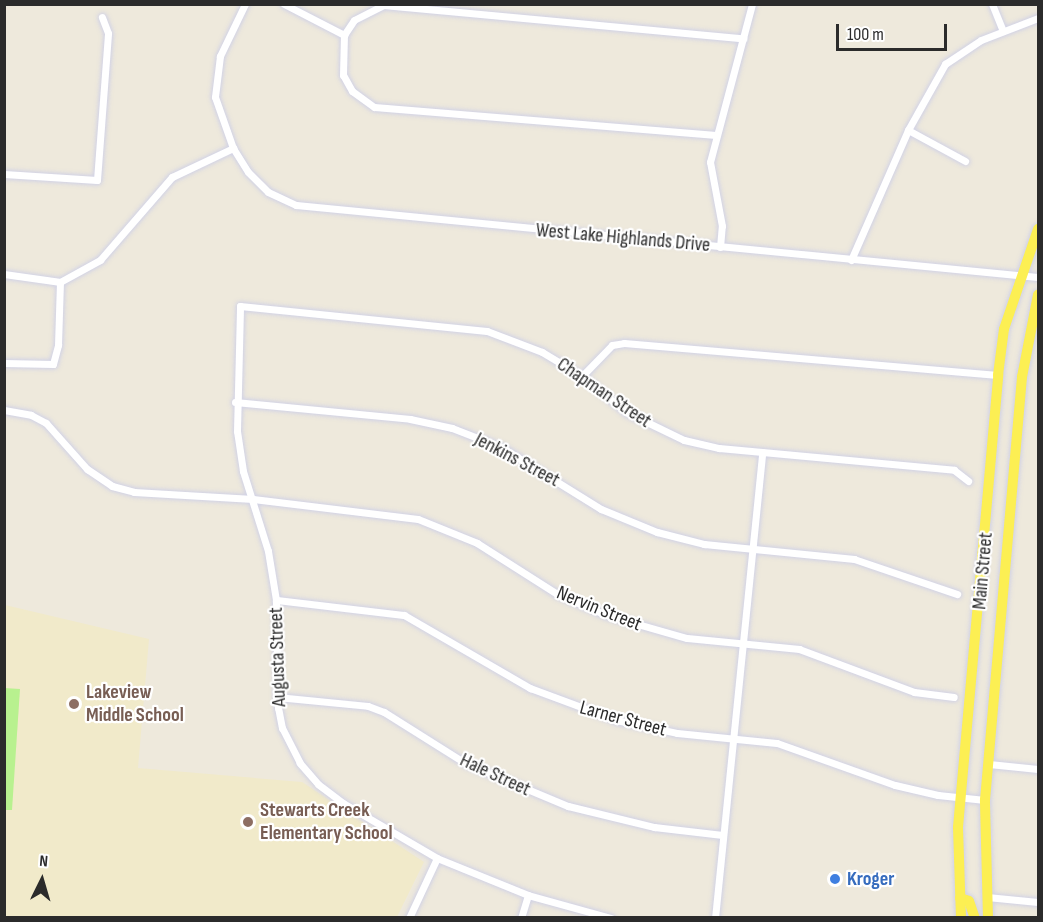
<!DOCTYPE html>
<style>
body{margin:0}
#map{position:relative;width:1043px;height:922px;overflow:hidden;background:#eee9dc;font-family:"Sofia Sans Condensed",sans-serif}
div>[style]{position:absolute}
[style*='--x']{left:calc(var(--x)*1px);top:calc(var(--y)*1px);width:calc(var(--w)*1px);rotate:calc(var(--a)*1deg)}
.education>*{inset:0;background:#f1eaca}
.pitch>*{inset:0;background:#b8f18f}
.roads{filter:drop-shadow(0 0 2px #d1d2e5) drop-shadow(0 0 2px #d1d2e5)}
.minor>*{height:7px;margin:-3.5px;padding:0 3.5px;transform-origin:3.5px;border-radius:3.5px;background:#fff}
.primary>*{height:10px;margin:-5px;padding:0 5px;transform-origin:5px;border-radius:5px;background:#fcef53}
.dots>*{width:16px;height:16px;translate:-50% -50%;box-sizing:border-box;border:3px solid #fff;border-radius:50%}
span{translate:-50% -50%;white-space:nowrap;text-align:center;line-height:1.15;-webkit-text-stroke:4.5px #fff;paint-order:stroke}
.street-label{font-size:20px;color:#2b2b2b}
.education-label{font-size:20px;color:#785e54;font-weight:700}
.left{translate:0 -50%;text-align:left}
.shop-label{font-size:20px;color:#366cbe;font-weight:700}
.frame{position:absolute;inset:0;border:6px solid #2b2b2b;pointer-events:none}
.north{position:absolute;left:12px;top:850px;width:60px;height:60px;-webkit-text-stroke:4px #fff;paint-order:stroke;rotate:5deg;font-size:16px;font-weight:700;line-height:24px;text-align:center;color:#2b2b2b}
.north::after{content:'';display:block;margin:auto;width:21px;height:27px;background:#2b2b2b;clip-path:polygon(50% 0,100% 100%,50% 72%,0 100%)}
.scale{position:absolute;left:836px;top:24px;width:111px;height:27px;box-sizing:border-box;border:3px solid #2b2b2b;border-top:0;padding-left:8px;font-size:18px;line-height:21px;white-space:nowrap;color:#2b2b2b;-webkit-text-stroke:4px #fff;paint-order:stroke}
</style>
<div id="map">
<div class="education">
<i style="clip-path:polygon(5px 605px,149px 639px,138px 768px,302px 782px,424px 862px,397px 917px,5px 918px)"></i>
</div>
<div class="pitch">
<i style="clip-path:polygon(4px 688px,20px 689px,12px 810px,5px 810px)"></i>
</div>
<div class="roads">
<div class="minor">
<i style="--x:245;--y:4;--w:58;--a:115.7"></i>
<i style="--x:220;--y:56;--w:41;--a:97"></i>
<i style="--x:215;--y:97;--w:54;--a:70.6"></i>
<i style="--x:233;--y:148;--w:28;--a:58"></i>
<i style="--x:248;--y:172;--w:28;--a:45"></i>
<i style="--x:268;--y:192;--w:31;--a:25"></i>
<i style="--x:296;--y:205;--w:745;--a:5.54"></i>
<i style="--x:284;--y:4;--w:68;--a:27.3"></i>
<i style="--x:992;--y:4;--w:29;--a:68"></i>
<i style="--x:908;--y:130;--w:65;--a:28.5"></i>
<i style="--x:716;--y:135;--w:343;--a:-175.3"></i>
<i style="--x:374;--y:107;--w:27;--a:-144"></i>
<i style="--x:352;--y:91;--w:18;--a:-119"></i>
<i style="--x:343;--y:75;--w:40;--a:-88.6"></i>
<i style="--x:344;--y:35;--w:18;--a:-56"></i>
<i style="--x:354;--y:20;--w:34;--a:-27"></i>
<i style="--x:384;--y:5;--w:361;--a:5.3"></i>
<i style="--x:4;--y:174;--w:93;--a:3.7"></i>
<i style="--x:97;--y:180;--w:147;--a:-85.7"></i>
<i style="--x:108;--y:33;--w:17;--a:-111"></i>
<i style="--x:720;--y:247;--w:21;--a:-85"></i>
<i style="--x:722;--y:226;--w:65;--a:-100.6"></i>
<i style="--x:710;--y:162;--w:163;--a:-75.1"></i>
<i style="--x:851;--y:260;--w:142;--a:-66.3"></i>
<i style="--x:908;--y:130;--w:76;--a:-60.7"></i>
<i style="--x:945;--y:64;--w:43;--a:-33.7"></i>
<i style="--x:981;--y:40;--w:61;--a:-21.1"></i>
<i style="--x:4;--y:274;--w:57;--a:8.1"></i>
<i style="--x:60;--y:282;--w:46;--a:-28.8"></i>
<i style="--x:100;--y:260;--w:110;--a:-49.1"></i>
<i style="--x:172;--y:177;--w:68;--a:-25.4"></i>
<i style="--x:4;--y:363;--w:49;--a:1.2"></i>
<i style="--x:53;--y:364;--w:20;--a:-75"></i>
<i style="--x:58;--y:345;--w:63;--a:-88.2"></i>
<i style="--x:582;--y:376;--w:43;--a:-45.9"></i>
<i style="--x:612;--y:345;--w:12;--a:-9"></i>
<i style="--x:624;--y:343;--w:375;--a:4.9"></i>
<i style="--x:235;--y:402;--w:176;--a:5.5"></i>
<i style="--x:410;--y:419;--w:43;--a:12.1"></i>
<i style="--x:452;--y:428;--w:53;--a:21.2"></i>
<i style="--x:501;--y:447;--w:118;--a:31.8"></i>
<i style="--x:601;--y:509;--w:61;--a:22.3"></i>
<i style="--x:657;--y:532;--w:49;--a:14.3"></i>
<i style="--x:704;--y:544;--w:151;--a:5.7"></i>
<i style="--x:854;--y:559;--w:109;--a:18.8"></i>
<i style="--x:4;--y:410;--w:27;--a:10"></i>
<i style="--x:31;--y:415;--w:17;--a:28"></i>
<i style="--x:46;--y:423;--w:62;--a:48.3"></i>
<i style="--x:87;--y:469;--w:30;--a:34"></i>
<i style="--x:112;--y:486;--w:23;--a:15"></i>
<i style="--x:134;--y:492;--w:119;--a:3.4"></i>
<i style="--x:253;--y:499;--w:166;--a:6.9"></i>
<i style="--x:418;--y:519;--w:64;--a:22.1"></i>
<i style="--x:477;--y:543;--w:95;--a:32.5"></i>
<i style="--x:557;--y:594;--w:53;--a:23.2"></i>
<i style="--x:606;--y:615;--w:84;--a:15.9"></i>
<i style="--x:687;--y:638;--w:113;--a:5.6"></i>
<i style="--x:799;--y:649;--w:123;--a:20.5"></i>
<i style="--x:914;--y:692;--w:40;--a:7.1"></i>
<i style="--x:276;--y:600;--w:129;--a:6.7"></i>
<i style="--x:404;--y:615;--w:146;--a:30.1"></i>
<i style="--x:530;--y:688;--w:92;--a:20.4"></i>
<i style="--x:616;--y:720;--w:62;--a:12"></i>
<i style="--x:677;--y:733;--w:100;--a:5.7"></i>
<i style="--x:777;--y:743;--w:125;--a:19.6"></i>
<i style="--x:895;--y:785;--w:44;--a:13.1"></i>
<i style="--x:938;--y:795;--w:47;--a:6.1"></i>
<i style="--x:277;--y:697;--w:91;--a:5.6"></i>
<i style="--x:368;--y:706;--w:17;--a:21"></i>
<i style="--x:384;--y:712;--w:96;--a:32.2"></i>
<i style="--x:465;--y:763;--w:112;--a:22.7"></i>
<i style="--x:568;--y:806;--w:89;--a:13.7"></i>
<i style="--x:654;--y:827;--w:69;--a:6.6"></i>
<i style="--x:989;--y:764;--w:49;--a:5.8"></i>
<i style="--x:987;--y:897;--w:51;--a:5.6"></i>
<i style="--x:409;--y:918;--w:66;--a:-65"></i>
<i style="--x:521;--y:918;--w:24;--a:-73"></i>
<i style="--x:611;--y:918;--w:86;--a:-164.5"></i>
<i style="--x:528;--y:895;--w:98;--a:-157.9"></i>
<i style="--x:437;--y:858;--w:109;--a:-149.7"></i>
<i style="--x:343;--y:803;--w:31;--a:-143"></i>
<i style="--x:318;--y:784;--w:28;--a:-131"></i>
<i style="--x:300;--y:763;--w:39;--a:-117"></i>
<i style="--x:282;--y:728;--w:20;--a:-101"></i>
<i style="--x:278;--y:708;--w:108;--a:-91.1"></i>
<i style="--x:276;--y:600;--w:50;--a:-99.3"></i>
<i style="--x:268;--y:551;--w:84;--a:-107.4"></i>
<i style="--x:243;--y:471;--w:40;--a:-98.5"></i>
<i style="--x:237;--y:431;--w:125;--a:-88.6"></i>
<i style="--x:240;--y:306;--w:248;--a:5.8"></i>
<i style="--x:487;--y:331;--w:59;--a:20.9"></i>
<i style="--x:542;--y:352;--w:47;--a:31"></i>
<i style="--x:582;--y:376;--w:57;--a:39.3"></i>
<i style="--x:626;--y:412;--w:64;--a:25.8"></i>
<i style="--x:684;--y:440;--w:36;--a:13"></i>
<i style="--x:719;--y:448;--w:236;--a:5.3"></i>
<i style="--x:954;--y:470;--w:18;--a:38"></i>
<i style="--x:715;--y:918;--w:468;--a:-84.2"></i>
</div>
<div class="primary">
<i style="--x:960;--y:898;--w:9;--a:18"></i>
<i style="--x:969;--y:901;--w:18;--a:71"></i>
<i style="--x:961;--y:918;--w:91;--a:-91.9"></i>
<i style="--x:958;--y:827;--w:454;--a:-84.9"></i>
<i style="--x:998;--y:375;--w:46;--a:-82.6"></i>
<i style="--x:1004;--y:329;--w:106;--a:-71.2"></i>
<i style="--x:988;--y:918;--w:118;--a:-91.5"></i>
<i style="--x:985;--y:800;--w:425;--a:-85"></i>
<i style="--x:1022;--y:377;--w:84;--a:-79"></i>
</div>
</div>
<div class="dots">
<i style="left:74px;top:704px;background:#8d6e63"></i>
<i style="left:248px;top:822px;background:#8d6e63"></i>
<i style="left:835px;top:879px;background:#3f7fe0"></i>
</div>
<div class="street-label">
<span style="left:623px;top:238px;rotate:5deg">West Lake Highlands Drive</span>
<span style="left:604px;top:393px;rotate:34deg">Chapman Street</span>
<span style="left:517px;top:460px;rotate:28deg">Jenkins Street</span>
<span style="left:983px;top:571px;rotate:-85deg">Main Street</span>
<span style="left:599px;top:609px;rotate:22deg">Nervin Street</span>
<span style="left:278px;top:657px;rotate:-92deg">Augusta Street</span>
<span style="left:623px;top:719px;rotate:15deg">Larner Street</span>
<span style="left:495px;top:775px;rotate:25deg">Hale Street</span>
</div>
<div class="education-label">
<span class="left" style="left:86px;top:704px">Lakeview<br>Middle School</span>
<span class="left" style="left:260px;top:822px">Stewarts Creek<br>Elementary School</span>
</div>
<div class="shop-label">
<span class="left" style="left:847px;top:879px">Kroger</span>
</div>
<div class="frame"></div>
<div class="north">N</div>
<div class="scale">100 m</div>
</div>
